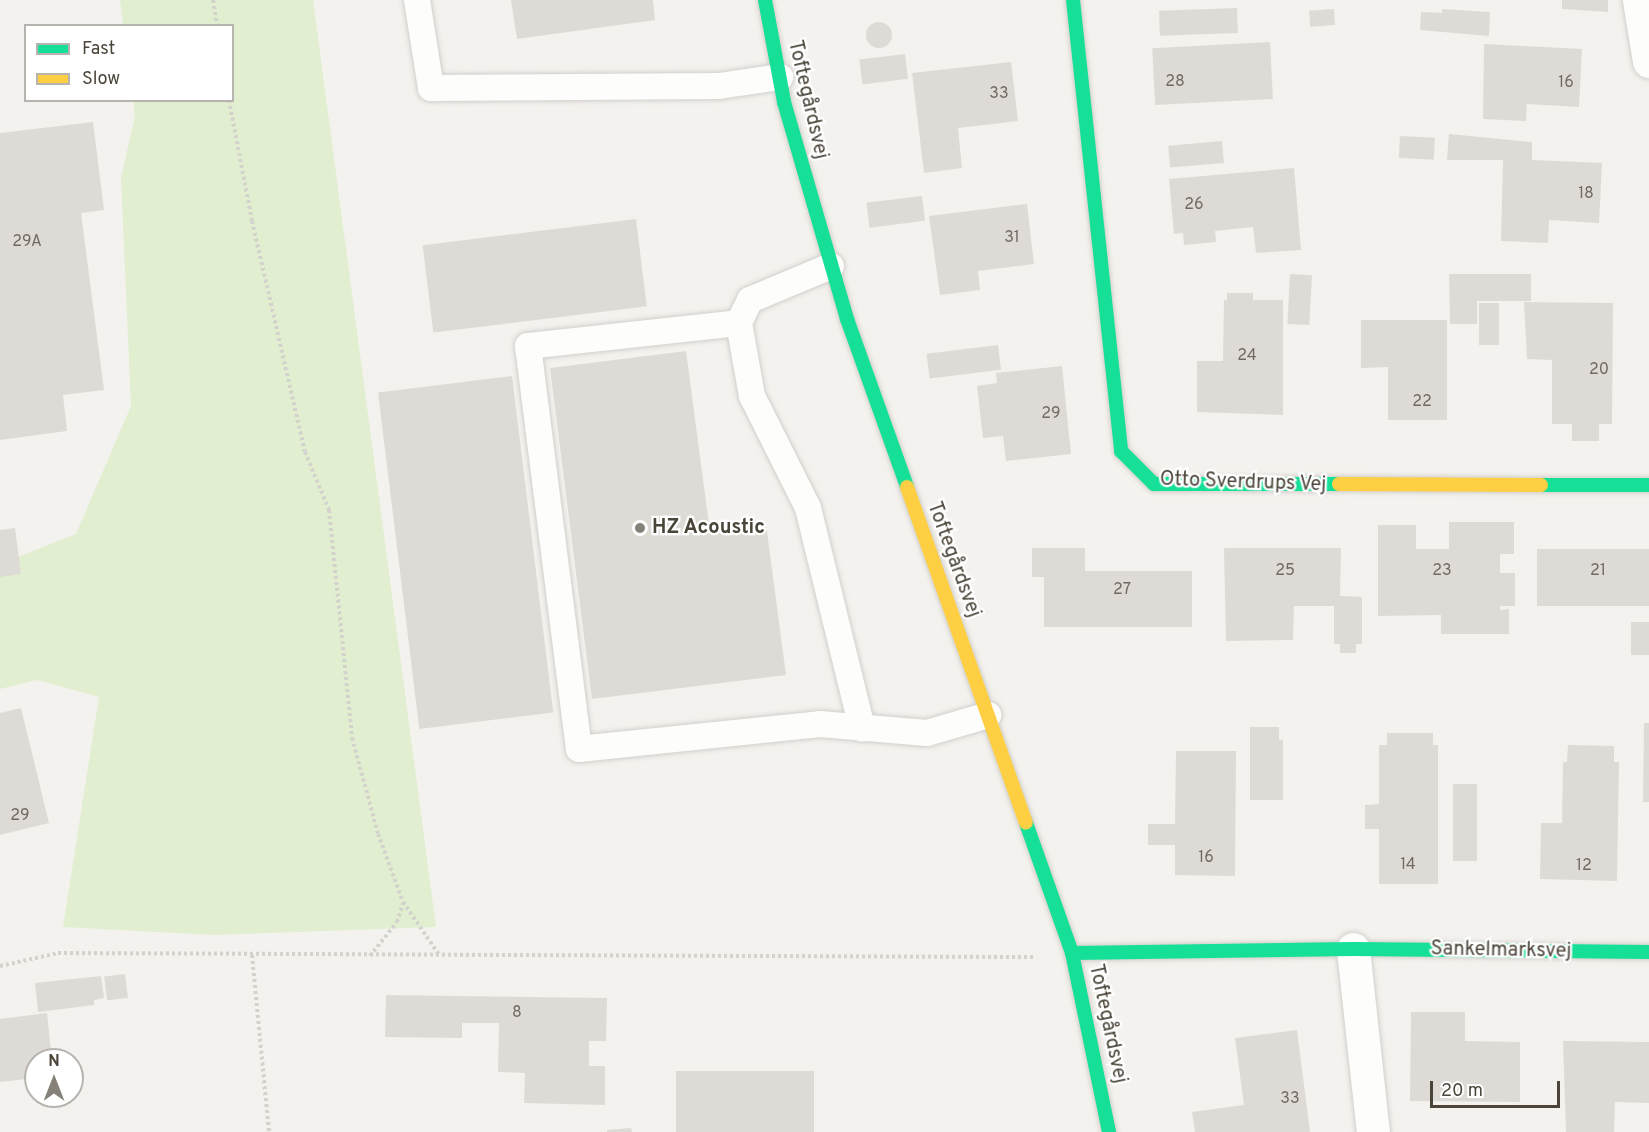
<!DOCTYPE html>
<meta charset="utf-8">
<style>
body{margin:0}
#map{position:relative;width:1649px;height:1132px;overflow:hidden;background:#f4f2ee;font-family:Overpass,sans-serif}
div>[style]{position:absolute}
[style*='--x']{left:calc(var(--x)*1px);top:calc(var(--y)*1px);width:calc(var(--w)*1px);rotate:calc(var(--a)*1deg)}
.green>*{inset:0;background:#e1eecf}
.building>*{inset:0;background:#dedbd6;transform-origin:0 0}
.round{border-radius:50%}
.path>*{height:4px;margin-top:-2px;transform-origin:0;background:repeating-linear-gradient(90deg,#d3d2cc 0 3px,transparent 0 6px)}
.roads{filter:drop-shadow(0 0 2px #d2d0cb) drop-shadow(0 0 2px #d2d0cb)}
.lane>*{height:26px;margin:-13px;padding:0 13px;transform-origin:13px;border-radius:13px;background:#fdfdfc}
.street>*{height:33px;margin:-16.5px;padding:0 16.5px;transform-origin:16.5px;border-radius:16.5px;background:#fdfdfc}
.fast>*{height:14px;margin:-7px;padding:0 7px;transform-origin:7px;border-radius:7px;background:#16e098}
.slow>*{height:14px;margin:-7px;padding:0 7px;transform-origin:7px;border-radius:7px;background:#ffcf43}
.dots>*{width:16px;height:16px;translate:-50% -50%;box-sizing:border-box;border:3px solid #fff;border-radius:50%}
span{translate:-50% -50%;white-space:nowrap;text-align:center;line-height:1.15;-webkit-text-stroke:4.5px #fff;paint-order:stroke}
.number-label{font-size:16px;color:#706a61}
.number-label span{-webkit-text-stroke-width:0}
.street-label{font-size:20px;color:#4b4439}
.poi-label{font-size:20px;color:#4b4439;font-weight:700}
.left{translate:0 -50%;text-align:left}
.legend{position:absolute;left:24px;top:24px;width:210px;height:78px;box-sizing:border-box;background:#fff;border:2px solid #b7b4b0;margin:0;padding:8px 10px;list-style:none;font-size:18px;color:#4b4439}
.legend li{display:flex;align-items:center;gap:12px;height:30px}
.legend b{width:30px;border:2px solid #b7b4b0}
.north{position:absolute;left:24px;top:1048px;width:60px;height:60px;box-sizing:border-box;background:#fff;border:2px solid #b7b4b0;border-radius:50%;rotate:0deg;font-size:16px;font-weight:700;line-height:24px;text-align:center;color:#4b4439}
.north::after{content:'';display:block;margin:auto;width:21px;height:27px;background:#868178;clip-path:polygon(50% 0,100% 100%,50% 72%,0 100%)}
.scale{position:absolute;left:1430px;top:1081px;width:130px;height:27px;box-sizing:border-box;border:3px solid #4b4439;border-top:0;padding-left:8px;font-size:18px;line-height:21px;white-space:nowrap;color:#4b4439;-webkit-text-stroke:4px #fff;paint-order:stroke}
</style>
<div id="map">
<div class="green">
<i style="clip-path:polygon(120px 0,313px 0,436px 927px,215px 935px,63px 927px,99px 697px,37px 680px,0 689px,0 564px,76px 534px,131px 406px,121px 178px,135px 116px,133px 101px,232px 100px,232px 26px,123px 25px)"></i>
</div>
<div class="building">
<i style="clip-path:polygon(511px 0,653px 0,655px 20px,517px 39px)"></i>
<i style="clip-path:polygon(1562px 0,1608px 0,1608px 12px,1562px 9px)"></i>
<i style="left:1237px;top:8px;width:25px;height:78px;rotate:88deg"></i>
<i style="left:1334px;top:9px;width:16px;height:25px;rotate:86deg"></i>
<i style="clip-path:polygon(1442px 9px,1490px 12px,1489px 36px,1420px 30px,1421px 12px,1442px 13px)"></i>
<i class="round" style="left:866px;top:22px;width:26px;height:26px"></i>
<i style="left:1270px;top:42px;width:57px;height:118px;rotate:87deg"></i>
<i style="clip-path:polygon(1484px 44px,1582px 49px,1579px 107px,1527px 104px,1526px 121px,1483px 119px)"></i>
<i style="left:905px;top:54px;width:25px;height:46px;rotate:83deg"></i>
<i style="clip-path:polygon(1011px 62px,1018px 121px,958px 128px,962px 168px,924px 173px,912px 73px)"></i>
<i style="clip-path:polygon(93px 122px,104px 210px,81px 213px,104px 390px,63px 395px,67px 431px,0 440px,0 133px)"></i>
<i style="clip-path:polygon(1449px 134px,1532px 142px,1532px 160px,1602px 163px,1599px 223px,1549px 220px,1548px 243px,1501px 241px,1503px 160px,1447px 160px)"></i>
<i style="left:1400px;top:136px;width:35px;height:22px;rotate:3deg"></i>
<i style="left:1222px;top:141px;width:22px;height:54px;rotate:85deg"></i>
<i style="clip-path:polygon(1294px 168px,1301px 250px,1256px 253px,1253px 227px,1215px 231px,1216px 242px,1184px 245px,1183px 233px,1174px 234px,1169px 179px)"></i>
<i style="left:922px;top:196px;width:25px;height:56px;rotate:83deg"></i>
<i style="clip-path:polygon(1027px 204px,1034px 264px,978px 271px,980px 290px,940px 295px,929px 216px)"></i>
<i style="left:636px;top:219px;width:88px;height:215px;rotate:83deg"></i>
<i style="left:1290px;top:274px;width:22px;height:50px;rotate:3deg"></i>
<i style="clip-path:polygon(1449px 274px,1531px 274px,1531px 301px,1477px 301px,1477px 324px,1450px 324px)"></i>
<i style="clip-path:polygon(1227px 293px,1253px 293px,1253px 300px,1283px 300px,1283px 415px,1197px 412px,1197px 361px,1223px 361px,1224px 300px,1227px 300px)"></i>
<i style="clip-path:polygon(1524px 302px,1613px 303px,1612px 424px,1599px 424px,1599px 441px,1572px 441px,1572px 424px,1552px 424px,1552px 360px,1527px 359px)"></i>
<i style="left:1479px;top:303px;width:20px;height:42px"></i>
<i style="clip-path:polygon(1361px 320px,1447px 320px,1447px 420px,1388px 420px,1388px 367px,1361px 368px)"></i>
<i style="left:998px;top:345px;width:25px;height:72px;rotate:83deg"></i>
<i style="clip-path:polygon(686px 351px,710px 532px,766px 524px,786px 675px,592px 699px,550px 368px)"></i>
<i style="clip-path:polygon(1062px 366px,1071px 454px,1006px 461px,1003px 436px,983px 438px,977px 386px,997px 383px,996px 373px)"></i>
<i style="left:512px;top:376px;width:339px;height:135px;rotate:83deg"></i>
<i style="clip-path:polygon(1449px 522px,1514px 522px,1514px 554px,1500px 554px,1500px 573px,1515px 573px,1515px 606px,1500px 606px,1500px 610px,1509px 609px,1509px 634px,1441px 634px,1441px 615px,1378px 616px,1378px 525px,1416px 525px,1416px 549px,1449px 549px)"></i>
<i style="clip-path:polygon(15px 528px,21px 574px,0 577px,0 530px)"></i>
<i style="clip-path:polygon(1032px 548px,1085px 548px,1085px 571px,1192px 571px,1192px 627px,1044px 627px,1044px 577px,1032px 577px)"></i>
<i style="clip-path:polygon(1224px 548px,1341px 548px,1340px 596px,1362px 597px,1362px 644px,1356px 644px,1356px 653px,1340px 653px,1340px 644px,1334px 644px,1334px 606px,1294px 606px,1293px 640px,1226px 641px)"></i>
<i style="left:1537px;top:549px;width:112px;height:57px"></i>
<i style="left:1631px;top:622px;width:18px;height:33px"></i>
<i style="clip-path:polygon(21px 708px,49px 823px,0 835px,0 713px)"></i>
<i style="clip-path:polygon(1644px 723px,1649px 723px,1649px 802px,1643px 802px)"></i>
<i style="clip-path:polygon(1250px 727px,1279px 727px,1279px 740px,1283px 740px,1283px 800px,1250px 800px)"></i>
<i style="clip-path:polygon(1387px 733px,1433px 733px,1433px 745px,1438px 745px,1438px 884px,1379px 884px,1379px 829px,1365px 829px,1365px 805px,1379px 804px,1379px 745px,1387px 745px)"></i>
<i style="clip-path:polygon(1568px 745px,1614px 746px,1614px 762px,1619px 762px,1617px 881px,1540px 879px,1541px 823px,1562px 823px,1563px 762px,1567px 762px)"></i>
<i style="clip-path:polygon(1176px 751px,1236px 751px,1235px 876px,1175px 875px,1175px 845px,1148px 845px,1148px 824px,1175px 824px)"></i>
<i style="left:1453px;top:784px;width:24px;height:77px"></i>
<i style="left:125px;top:974px;width:24px;height:21px;rotate:83deg"></i>
<i style="clip-path:polygon(101px 976px,104px 998px,94px 1000px,94px 1005px,38px 1012px,35px 983px)"></i>
<i style="clip-path:polygon(386px 995px,607px 998px,606px 1041px,589px 1041px,589px 1066px,605px 1066px,605px 1105px,524px 1103px,525px 1073px,498px 1072px,499px 1023px,462px 1023px,462px 1038px,385px 1037px)"></i>
<i style="clip-path:polygon(1411px 1012px,1465px 1012px,1465px 1041px,1520px 1042px,1520px 1102px,1410px 1101px)"></i>
<i style="clip-path:polygon(47px 1013px,52px 1060px,36px 1060px,36px 1078px,0 1082px,0 1019px)"></i>
<i style="clip-path:polygon(1297px 1030px,1310px 1132px,1195px 1132px,1192px 1112px,1244px 1105px,1235px 1038px)"></i>
<i style="clip-path:polygon(1563px 1041px,1649px 1042px,1649px 1103px,1615px 1102px,1614px 1132px,1566px 1132px)"></i>
<i style="left:676px;top:1071px;width:138px;height:61px"></i>
<i style="clip-path:polygon(631px 1128px,632px 1132px,607px 1132px,607px 1130px)"></i>
</div>
<div class="path">
<i style="--x:213;--y:0;--w:26;--a:81"></i>
<i style="--x:229;--y:100;--w:123;--a:79.2"></i>
<i style="--x:252;--y:221;--w:237;--a:77.1"></i>
<i style="--x:305;--y:452;--w:63;--a:67.5"></i>
<i style="--x:329;--y:510;--w:229;--a:84.2"></i>
<i style="--x:352;--y:738;--w:99;--a:74.8"></i>
<i style="--x:378;--y:834;--w:72;--a:69.8"></i>
<i style="--x:403;--y:902;--w:65;--a:55.6"></i>
<i style="--x:252;--y:955;--w:178;--a:84.5"></i>
<i style="--x:370;--y:956;--w:43;--a:-51.5"></i>
<i style="--x:397;--y:922;--w:20;--a:-72"></i>
<i style="--x:0;--y:966;--w:59;--a:-12.6"></i>
<i style="--x:58;--y:953;--w:975;--a:0.24"></i>
</div>
<div class="roads">
<div class="lane">
<i style="--x:417;--y:0;--w:89;--a:81"></i>
<i style="--x:431;--y:88;--w:288;--a:-0.4"></i>
<i style="--x:719;--y:86;--w:62;--a:-8.4"></i>
<i style="--x:831;--y:266;--w:88;--a:157.2"></i>
<i style="--x:750;--y:300;--w:25;--a:116"></i>
<i style="--x:739;--y:323;--w:74;--a:79.9"></i>
<i style="--x:752;--y:396;--w:125;--a:63.4"></i>
<i style="--x:808;--y:508;--w:227;--a:76.2"></i>
<i style="--x:739;--y:323;--w:212;--a:173.8"></i>
<i style="--x:528;--y:346;--w:406;--a:82.8"></i>
<i style="--x:579;--y:749;--w:242;--a:-5.9"></i>
<i style="--x:820;--y:724;--w:107;--a:4.8"></i>
<i style="--x:927;--y:733;--w:64;--a:-16.4"></i>
</div>
<div class="street">
<i style="--x:1639;--y:0;--w:62;--a:80.7"></i>
<i style="--x:1353;--y:949;--w:184;--a:83.8"></i>
</div>
<div class="fast">
<i style="--x:765;--y:0;--w:104;--a:79.4"></i>
<i style="--x:784;--y:102;--w:226;--a:73.8"></i>
<i style="--x:847;--y:319;--w:178;--a:70.3"></i>
<i style="--x:1073;--y:0;--w:454;--a:83.9"></i>
<i style="--x:1121;--y:451;--w:47;--a:45"></i>
<i style="--x:1154;--y:484;--w:185;--a:0"></i>
<i style="--x:1541;--y:485;--w:108;--a:0"></i>
<i style="--x:1026;--y:823;--w:138;--a:70.5"></i>
<i style="--x:1072;--y:953;--w:183;--a:78.3"></i>
<i style="--x:1072;--y:953;--w:281;--a:-0.8"></i>
<i style="--x:1353;--y:949;--w:296;--a:0.6"></i>
</div>
<div class="slow">
<i style="--x:1339;--y:484;--w:202;--a:0.3"></i>
<i style="--x:907;--y:487;--w:356;--a:70.5"></i>
</div>
</div>
<div class="dots">
<i style="left:640px;top:528px;background:#868178"></i>
</div>
<div class="number-label">
<span style="left:1175px;top:82px">28</span>
<span style="left:1566px;top:83px">16</span>
<span style="left:999px;top:94px">33</span>
<span style="left:1586px;top:194px">18</span>
<span style="left:1194px;top:205px">26</span>
<span style="left:1012px;top:238px">31</span>
<span style="left:27px;top:242px">29A</span>
<span style="left:1247px;top:356px">24</span>
<span style="left:1599px;top:370px">20</span>
<span style="left:1422px;top:402px">22</span>
<span style="left:1051px;top:414px">29</span>
<span style="left:1285px;top:571px">25</span>
<span style="left:1442px;top:571px">23</span>
<span style="left:1598px;top:571px">21</span>
<span style="left:1122px;top:590px">27</span>
<span style="left:20px;top:816px">29</span>
<span style="left:1206px;top:858px">16</span>
<span style="left:1408px;top:865px">14</span>
<span style="left:1584px;top:866px">12</span>
<span style="left:517px;top:1013px">8</span>
<span style="left:1290px;top:1099px">33</span>
</div>
<div class="street-label">
<span style="left:807px;top:100px;rotate:77deg">Toftegårdsvej</span>
<span style="left:1243px;top:483px;rotate:2deg">Otto Sverdrups Vej</span>
<span style="left:953px;top:560px;rotate:70deg">Toftegårdsvej</span>
<span style="left:1501px;top:951px;rotate:1deg">Sankelmarksvej</span>
<span style="left:1107px;top:1024px;rotate:78deg">Toftegårdsvej</span>
</div>
<div class="poi-label">
<span class="left" style="left:652px;top:528px">HZ Acoustic</span>
</div>
<ul class="legend">
<li><b style="height:8px;background:#16e098"></b>Fast</li>
<li><b style="height:8px;background:#ffcf43"></b>Slow</li>
</ul>
<div class="north">N</div>
<div class="scale">20 m</div>
</div>
